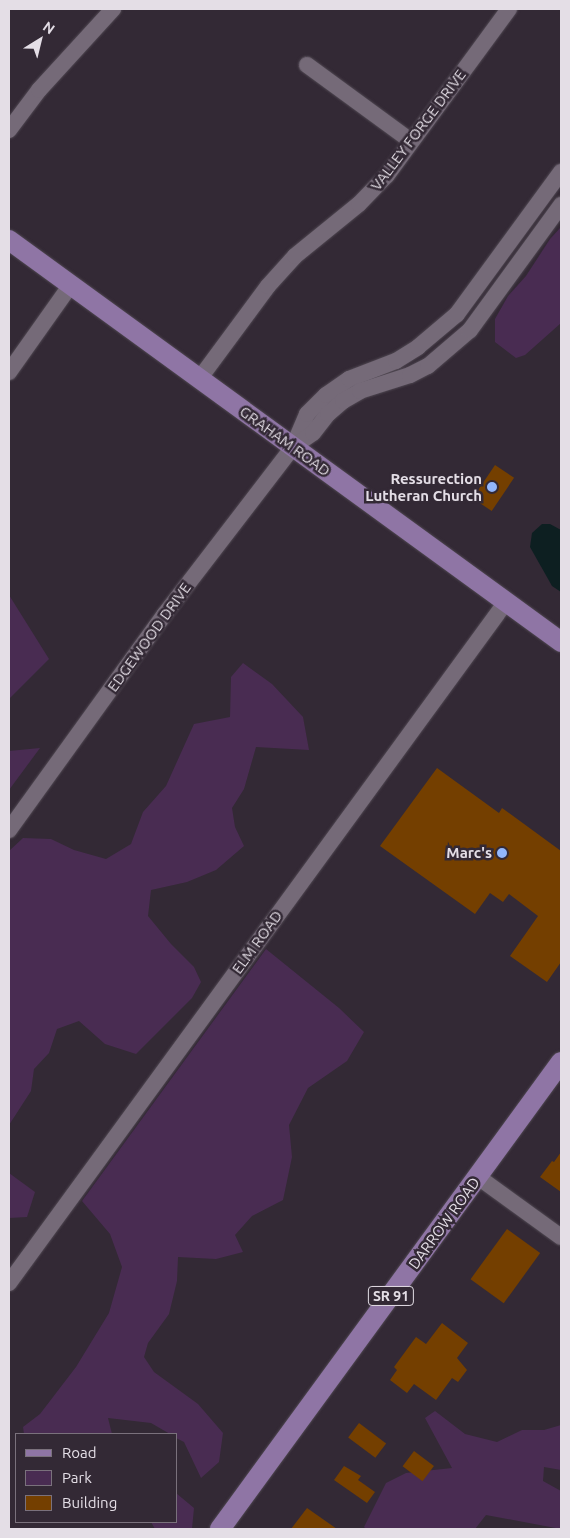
<!DOCTYPE html>
<style>
body{margin:0}
#map{position:relative;width:570px;height:1538px;overflow:hidden;background:#332935;font-family:Ubuntu,sans-serif}
div>[style]{position:absolute}
[style*='--x']{left:calc(var(--x)*1px);top:calc(var(--y)*1px);width:calc(var(--w)*1px);rotate:calc(var(--a)*1deg)}
.green>*{inset:0;background:#492c52}
.water>*{inset:0;background:#0d1f21}
.building>*{inset:0;background:#743f00;transform-origin:0 0}
.roads{filter:drop-shadow(0 0 1px #4f4751) drop-shadow(0 0 1px #4f4751)}
.minor>*{height:16px;margin:-8px;padding:0 8px;transform-origin:8px;border-radius:8px;background:#756a78}
.major>*{height:20px;margin:-10px;padding:0 10px;transform-origin:10px;border-radius:10px;background:#8f75a5}
.dots>*{width:14px;height:14px;translate:-50% -50%;box-sizing:border-box;border:2px solid #332935;border-radius:50%}
span{translate:-50% -50%;white-space:nowrap;text-align:center;line-height:1.15;-webkit-text-stroke:5px #332935;paint-order:stroke}
.shield-label span{padding:1px 4px;background:#332935;border:1px solid;border-radius:4px;-webkit-text-stroke-width:0}
.shield-label{font-size:14px;color:#e4dee6;font-weight:700}
.street-label{font-size:15px;color:#e4dee6}
.poi-label{font-size:15px;color:#e4dee6;font-weight:700}
.right{translate:-100% -50%;text-align:right}
.frame{position:absolute;inset:0;border:10px solid #e4dee6;pointer-events:none}
.legend{position:absolute;left:15px;top:1433px;width:162px;height:90px;box-sizing:border-box;background:#332935;border:1px solid #7a717c;margin:0;padding:6px 9px;list-style:none;font-size:15px;color:#e4dee6}
.legend li{display:flex;align-items:center;gap:10px;height:25px}
.legend b{width:25px;border:1px solid #7a717c}
.north{position:absolute;left:15px;top:15px;width:50px;height:50px;-webkit-text-stroke:4px #332935;paint-order:stroke;rotate:36deg;font-size:14px;font-weight:700;line-height:20px;text-align:center;color:#e4dee6}
.north::after{content:'';display:block;margin:auto;width:18px;height:22px;background:#e4dee6;clip-path:polygon(50% 0,100% 100%,50% 72%,0 100%)}
</style>
<div id="map">
<div class="green">
<i style="clip-path:polygon(561px 227px,561px 323px,525px 355px,516px 358px,495px 342px,495px 319px,508px 296px,526px 276px,550px 239px)"></i>
<i style="clip-path:polygon(9px 595px,49px 659px,9px 699px)"></i>
<i style="clip-path:polygon(243px 663px,272px 684px,303px 717px,309px 750px,256px 747px,244px 789px,232px 808px,235px 827px,244px 846px,216px 870px,187px 882px,151px 890px,148px 916px,171px 944px,194px 967px,201px 982px,192px 998px,136px 1054px,105px 1044px,79px 1021px,57px 1029px,49px 1053px,34px 1069px,31px 1091px,9px 1125px,9px 851px,23px 838px,51px 839px,74px 850px,106px 859px,131px 844px,143px 812px,166px 786px,194px 724px,230px 717px,231px 677px)"></i>
<i style="clip-path:polygon(40px 748px,9px 790px,9px 751px)"></i>
<i style="clip-path:polygon(266px 949px,339px 1008px,364px 1032px,347px 1061px,308px 1088px,289px 1125px,292px 1157px,283px 1200px,252px 1216px,235px 1235px,243px 1252px,216px 1259px,178px 1257px,177px 1281px,169px 1314px,148px 1343px,144px 1357px,154px 1372px,198px 1404px,223px 1433px,219px 1462px,201px 1478px,184px 1442px,176px 1438px,176px 1434px,170px 1434px,151px 1423px,108px 1418px,112px 1434px,24px 1434px,23px 1427px,40px 1414px,76px 1367px,109px 1313px,122px 1267px,110px 1234px,82px 1201px)"></i>
<i style="clip-path:polygon(9px 1173px,35px 1192px,27px 1217px,9px 1218px)"></i>
<i style="clip-path:polygon(435px 1411px,465px 1434px,497px 1442px,522px 1430px,544px 1430px,561px 1425px,561px 1470px,544px 1467px,543px 1481px,561px 1491px,561px 1529px,486px 1515px,475px 1529px,366px 1529px,364px 1527px,386px 1483px,406px 1473px,452px 1468px,425px 1418px)"></i>
<i style="clip-path:polygon(176px 1493px,194px 1508px,192px 1529px,155px 1529px,151px 1522px,176px 1522px)"></i>
</div>
<div class="water">
<i style="clip-path:polygon(542px 524px,550px 524px,561px 530px,561px 592px,552px 586px,530px 547px,532px 533px)"></i>
</div>
<div class="building">
<i style="left:495px;top:465px;width:23px;height:40px;rotate:34deg"></i>
<i style="clip-path:polygon(437px 768px,499px 813px,502px 808px,561px 851px,561px 962px,547px 982px,510px 956px,538px 916px,509px 894px,503px 902px,490px 893px,475px 914px,380px 846px)"></i>
<i style="clip-path:polygon(561px 1152px,561px 1192px,540px 1177px,552px 1161px,554px 1162px)"></i>
<i style="left:507px;top:1229px;width:41px;height:62px;rotate:36deg"></i>
<i style="clip-path:polygon(442px 1323px,468px 1343px,457px 1358px,467px 1370px,458px 1382px,452px 1378px,436px 1400px,414px 1384px,407px 1393px,390px 1380px,397px 1370px,394px 1367px,416px 1337px,426px 1344px)"></i>
<i style="left:359px;top:1423px;width:34px;height:18px;rotate:37deg"></i>
<i style="left:414px;top:1451px;width:25px;height:19px;rotate:37deg"></i>
<i style="clip-path:polygon(344px 1466px,361px 1476px,358px 1480px,375px 1492px,367px 1503px,334px 1480px)"></i>
<i style="clip-path:polygon(307px 1508px,337px 1529px,291px 1529px)"></i>
</div>
<div class="roads">
<div class="minor">
<i style="--x:307;--y:65;--w:129;--a:36.2"></i>
<i style="--x:9;--y:130;--w:50;--a:-53.1"></i>
<i style="--x:39;--y:90;--w:110;--a:-47.6"></i>
<i style="--x:9;--y:372;--w:105;--a:-54.7"></i>
<i style="--x:200;--y:378;--w:114;--a:-53.5"></i>
<i style="--x:268;--y:286;--w:40;--a:-48"></i>
<i style="--x:295;--y:256;--w:82;--a:-39.1"></i>
<i style="--x:359;--y:204;--w:40;--a:-46"></i>
<i style="--x:387;--y:175;--w:206;--a:-53.7"></i>
<i style="--x:293;--y:447;--w:36;--a:-67"></i>
<i style="--x:307;--y:414;--w:27;--a:-45"></i>
<i style="--x:326;--y:395;--w:28;--a:-35"></i>
<i style="--x:349;--y:379;--w:50;--a:-21"></i>
<i style="--x:396;--y:361;--w:26;--a:-32"></i>
<i style="--x:418;--y:347;--w:51;--a:-40.2"></i>
<i style="--x:457;--y:314;--w:176;--a:-53.8"></i>
<i style="--x:9;--y:830;--w:265;--a:-54.2"></i>
<i style="--x:164;--y:615;--w:212;--a:-52.5"></i>
<i style="--x:293;--y:447;--w:24;--a:-35"></i>
<i style="--x:313;--y:433;--w:24;--a:-52"></i>
<i style="--x:328;--y:414;--w:20;--a:-41"></i>
<i style="--x:343;--y:401;--w:20;--a:-30"></i>
<i style="--x:360;--y:391;--w:52;--a:-17.7"></i>
<i style="--x:410;--y:375;--w:20;--a:-27"></i>
<i style="--x:428;--y:366;--w:55;--a:-40.6"></i>
<i style="--x:470;--y:330;--w:155;--a:-53.9"></i>
<i style="--x:478;--y:1177;--w:102;--a:35.9"></i>
<i style="--x:9;--y:1283;--w:843;--a:-53.88"></i>
</div>
<div class="major">
<i style="--x:9;--y:240;--w:683;--a:36.06"></i>
<i style="--x:220;--y:1529;--w:578;--a:-53.86"></i>
</div>
</div>
<div class="dots">
<i style="left:492px;top:487px;background:#92b7fd"></i>
<i style="left:502px;top:853px;background:#92b7fd"></i>
</div>
<div class="shield-label">
<span style="left:391px;top:1296px">SR 91</span>
</div>
<div class="street-label">
<span style="left:418px;top:130px;rotate:-53deg">VALLEY FORGE DRIVE</span>
<span style="left:285px;top:441px;rotate:36deg">GRAHAM ROAD</span>
<span style="left:149px;top:637px;rotate:-54deg">EDGEWOOD DRIVE</span>
<span style="left:257px;top:942px;rotate:-54deg">ELM ROAD</span>
<span style="left:444px;top:1223px;rotate:-54deg">DARROW ROAD</span>
</div>
<div class="poi-label">
<span class="right" style="left:482px;top:487px">Ressurection<br>Lutheran Church</span>
<span class="right" style="left:492px;top:853px">Marc's</span>
</div>
<div class="frame"></div>
<ul class="legend">
<li><b style="height:6px;background:#8f75a5"></b>Road</li>
<li><b style="height:14px;background:#492c52"></b>Park</li>
<li><b style="height:14px;background:#743f00"></b>Building</li>
</ul>
<div class="north">N</div>
</div>
